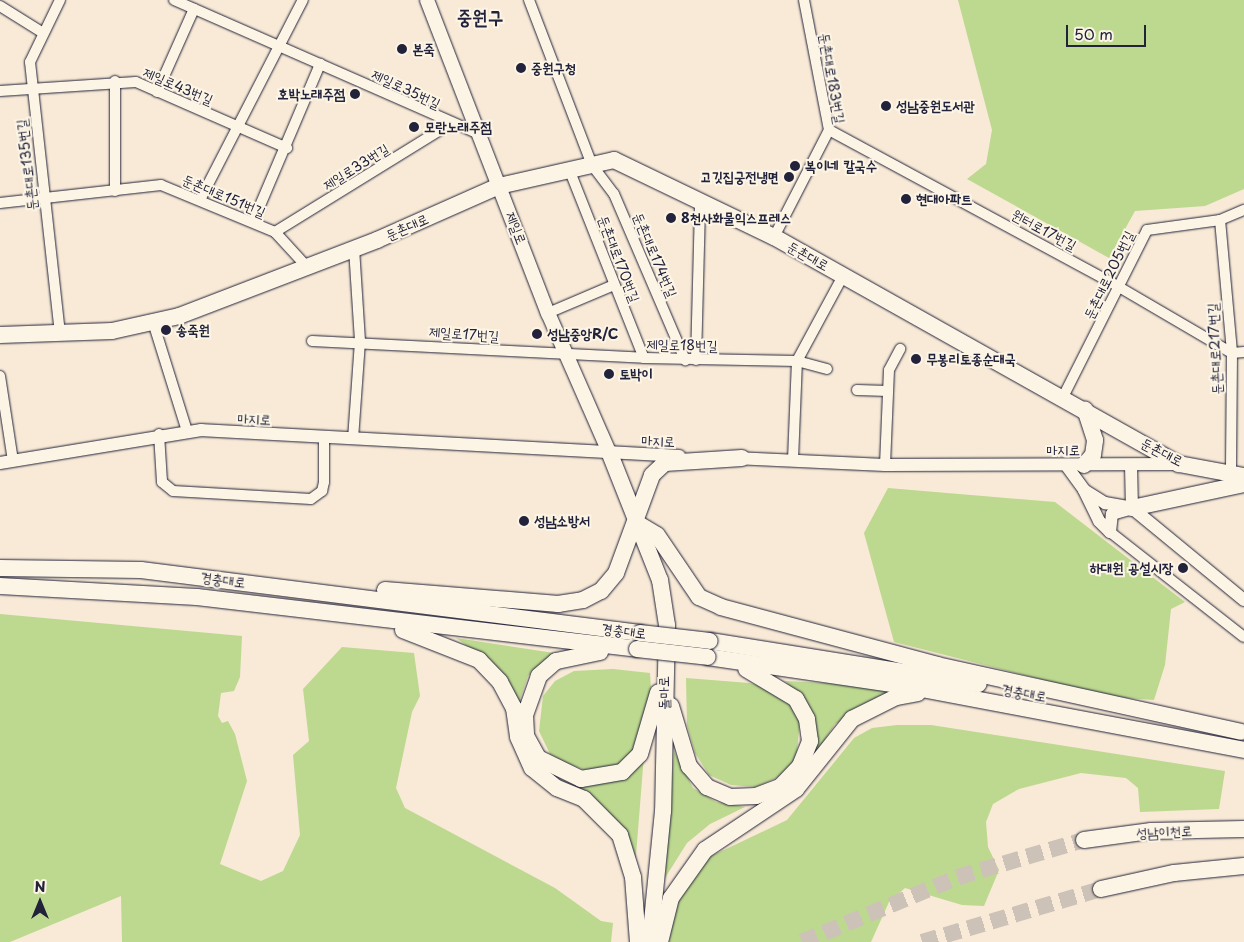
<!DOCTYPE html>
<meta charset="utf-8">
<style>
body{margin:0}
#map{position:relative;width:1244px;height:942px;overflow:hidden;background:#f8ead6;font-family:"Playpen Sans","Poor Story",sans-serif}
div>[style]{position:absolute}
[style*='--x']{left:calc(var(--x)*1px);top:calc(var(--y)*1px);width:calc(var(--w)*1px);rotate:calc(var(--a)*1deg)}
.green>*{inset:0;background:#bdd88f}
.trunk-tunnel>*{height:16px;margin-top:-8px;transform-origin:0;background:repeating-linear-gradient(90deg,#cdc2b7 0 16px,transparent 0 24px)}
.roads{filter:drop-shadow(0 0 1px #22223b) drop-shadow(0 0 1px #22223b)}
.minor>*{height:10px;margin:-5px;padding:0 5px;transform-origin:5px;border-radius:5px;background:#fcf5e5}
.tertiary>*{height:12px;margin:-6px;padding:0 6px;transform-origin:6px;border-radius:6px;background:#fcf5e5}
.secondary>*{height:14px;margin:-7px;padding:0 7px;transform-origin:7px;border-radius:7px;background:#fcf5e5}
.primary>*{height:16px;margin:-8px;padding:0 8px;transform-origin:8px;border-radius:8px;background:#fcf5e5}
.trunk>*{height:16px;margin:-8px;padding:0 8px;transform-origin:8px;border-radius:8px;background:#fcf5e5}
.bridges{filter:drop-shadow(0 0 1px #22223b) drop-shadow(0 0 1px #22223b)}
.primary-bridge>*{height:16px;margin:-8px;padding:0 8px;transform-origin:8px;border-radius:8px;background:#fcf5e5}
.dots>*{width:14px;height:14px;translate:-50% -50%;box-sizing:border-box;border:2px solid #fcf5e5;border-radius:50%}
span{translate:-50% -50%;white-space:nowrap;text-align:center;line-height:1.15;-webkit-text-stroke:4px #fcf5e5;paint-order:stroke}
.poi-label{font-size:14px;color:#22223b;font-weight:700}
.left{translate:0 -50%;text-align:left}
.right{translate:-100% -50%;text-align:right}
.street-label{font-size:14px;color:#22223b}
.district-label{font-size:19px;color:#22223b;font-weight:700}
.north{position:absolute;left:15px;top:877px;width:50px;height:50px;-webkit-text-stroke:4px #fcf5e5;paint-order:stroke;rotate:0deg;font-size:14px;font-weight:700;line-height:20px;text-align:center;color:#22223b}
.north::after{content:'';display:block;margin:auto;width:18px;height:22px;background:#22223b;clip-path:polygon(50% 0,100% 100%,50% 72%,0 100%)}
.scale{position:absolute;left:1066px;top:25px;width:80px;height:22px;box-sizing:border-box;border:2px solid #22223b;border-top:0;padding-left:6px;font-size:15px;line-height:18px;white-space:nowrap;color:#22223b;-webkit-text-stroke:4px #fcf5e5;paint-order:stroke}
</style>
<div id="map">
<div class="green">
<i style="clip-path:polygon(958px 0,1244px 0,1244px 189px,1205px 206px,1135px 211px,1109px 258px,967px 179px,986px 164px,992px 130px)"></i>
<i style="clip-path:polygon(888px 488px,1055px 502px,1185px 602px,1171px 609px,1165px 665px,1154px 700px,1111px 697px,894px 642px,864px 533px)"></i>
<i style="clip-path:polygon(0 614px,242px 636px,240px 677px,234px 691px,221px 693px,218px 716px,222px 723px,228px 721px,235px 734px,247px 781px,220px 864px,261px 881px,283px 871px,300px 835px,293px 755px,309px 741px,303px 689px,342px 647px,414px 653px,420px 696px,412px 712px,396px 788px,405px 808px,555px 888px,601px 921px,613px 923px,611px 942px,122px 942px,121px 896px,10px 942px,0 942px)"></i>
<i style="clip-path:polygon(456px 638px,554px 653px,528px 676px,517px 708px,486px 659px)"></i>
<i style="clip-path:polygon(613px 669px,650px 673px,652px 706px,647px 731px,625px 764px,585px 770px,564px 762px,550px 754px,539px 731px,543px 696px,555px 681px,574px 671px)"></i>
<i style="clip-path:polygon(686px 678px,749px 683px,771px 689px,791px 702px,800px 720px,796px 761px,778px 777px,756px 787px,731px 785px,709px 775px,695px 753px,687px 725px)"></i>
<i style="clip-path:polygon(785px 681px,847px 684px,899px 691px,835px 724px,811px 761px,816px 728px,808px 704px)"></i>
<i style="clip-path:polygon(897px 725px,931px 725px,1225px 771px,1219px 809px,1140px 812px,1138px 788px,1126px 778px,1081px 773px,1019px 789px,993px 804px,986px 822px,988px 847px,999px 870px,984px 906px,962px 905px,905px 888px,889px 902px,871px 942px,669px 942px,676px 903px,707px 858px,787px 820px,854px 738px,872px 728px)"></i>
<i style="clip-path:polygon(674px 751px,693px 788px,716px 802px,745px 807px,710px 824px,687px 843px,665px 878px)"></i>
<i style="clip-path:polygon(644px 755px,635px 868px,618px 824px,603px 806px,572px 788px,632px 774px)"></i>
</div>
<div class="trunk-tunnel">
<i style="--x:802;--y:942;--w:169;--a:-22.6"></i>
<i style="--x:958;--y:877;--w:131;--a:-16.4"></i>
<i style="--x:922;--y:942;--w:187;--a:-16.5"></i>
</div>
<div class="roads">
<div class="minor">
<i style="--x:60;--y:0;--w:69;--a:115.8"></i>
<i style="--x:30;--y:62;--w:273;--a:83.7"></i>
<i style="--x:174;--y:0;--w:336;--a:23.7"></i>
<i style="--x:529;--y:0;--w:177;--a:69.1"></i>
<i style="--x:592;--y:165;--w:36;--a:53"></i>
<i style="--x:614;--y:194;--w:181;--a:66.8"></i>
<i style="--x:0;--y:6;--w:51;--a:32.1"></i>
<i style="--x:0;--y:91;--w:136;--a:-3.8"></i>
<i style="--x:136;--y:82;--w:165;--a:23.6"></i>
<i style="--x:157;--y:92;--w:91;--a:-66"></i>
<i style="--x:829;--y:130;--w:330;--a:28.4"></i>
<i style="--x:1119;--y:287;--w:131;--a:30.3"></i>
<i style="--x:1232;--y:353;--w:12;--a:-5"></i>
<i style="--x:569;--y:169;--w:203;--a:68.4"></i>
<i style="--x:115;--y:191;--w:110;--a:-90"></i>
<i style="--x:200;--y:200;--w:225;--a:-62.8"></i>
<i style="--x:0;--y:203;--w:162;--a:-6.4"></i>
<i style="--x:161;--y:185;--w:123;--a:22.4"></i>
<i style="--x:275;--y:232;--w:49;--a:47.5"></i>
<i style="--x:1220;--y:220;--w:134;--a:84.8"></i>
<i style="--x:1232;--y:353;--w:123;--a:90.5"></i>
<i style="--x:253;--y:222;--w:172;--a:-67"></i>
<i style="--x:275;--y:232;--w:206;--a:-31.7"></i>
<i style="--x:774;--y:237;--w:120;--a:-62.8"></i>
<i style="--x:829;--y:130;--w:132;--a:-100.9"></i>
<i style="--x:548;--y:313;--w:72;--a:-23"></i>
<i style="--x:153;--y:322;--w:114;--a:72.7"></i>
<i style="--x:312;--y:341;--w:332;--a:2.9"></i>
<i style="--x:644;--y:358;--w:153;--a:1.1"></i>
<i style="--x:797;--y:361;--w:31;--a:15"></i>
<i style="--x:696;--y:360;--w:158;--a:-88.5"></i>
<i style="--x:0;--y:376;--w:86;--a:81.3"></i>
<i style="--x:857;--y:390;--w:31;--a:2"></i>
<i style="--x:1063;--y:397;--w:187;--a:-63.3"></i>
<i style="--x:1147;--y:230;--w:74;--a:-7.8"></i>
<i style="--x:1220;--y:220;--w:26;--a:-23"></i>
<i style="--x:159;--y:434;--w:48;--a:86.4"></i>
<i style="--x:162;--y:482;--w:14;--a:39"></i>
<i style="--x:173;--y:491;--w:138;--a:3.3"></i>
<i style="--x:311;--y:499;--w:14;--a:-36"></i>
<i style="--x:322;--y:491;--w:9;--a:-77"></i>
<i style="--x:324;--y:482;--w:45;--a:-90"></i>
<i style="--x:353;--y:439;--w:98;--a:-85.9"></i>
<i style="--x:360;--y:341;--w:93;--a:-93.7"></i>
<i style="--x:793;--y:460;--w:99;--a:-87.7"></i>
<i style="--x:797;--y:361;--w:97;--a:-61.6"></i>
<i style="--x:885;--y:465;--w:95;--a:-87.6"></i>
<i style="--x:889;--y:370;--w:24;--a:-62"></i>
<i style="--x:1110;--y:532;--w:170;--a:38.1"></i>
</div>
<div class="tertiary">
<i style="--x:734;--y:458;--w:151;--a:2.7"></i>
<i style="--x:885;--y:465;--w:294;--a:-0.2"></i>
<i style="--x:0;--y:463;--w:204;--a:-9.3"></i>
<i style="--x:201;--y:430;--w:479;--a:3.1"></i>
<i style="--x:1066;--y:465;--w:31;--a:54"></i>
<i style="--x:1084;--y:490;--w:25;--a:32"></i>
<i style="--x:1105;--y:503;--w:27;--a:10"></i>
<i style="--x:1131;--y:465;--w:43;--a:88.7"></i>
<i style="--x:1132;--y:508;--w:145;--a:39.4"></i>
<i style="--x:1084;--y:490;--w:34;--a:64"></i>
<i style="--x:1099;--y:521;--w:16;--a:45"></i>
<i style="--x:1110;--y:532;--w:18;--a:-84"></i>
<i style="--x:1112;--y:514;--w:18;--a:-16"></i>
</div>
<div class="secondary">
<i style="--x:427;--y:0;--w:336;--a:68.9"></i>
<i style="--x:548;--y:313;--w:154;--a:66.3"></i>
</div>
<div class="primary">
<i style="--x:0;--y:335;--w:112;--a:-2"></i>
<i style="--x:112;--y:331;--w:69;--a:-12.6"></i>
<i style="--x:179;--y:316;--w:212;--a:-21"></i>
<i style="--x:377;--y:240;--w:133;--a:-23.9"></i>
<i style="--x:499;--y:186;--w:118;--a:-12.7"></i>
<i style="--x:614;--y:160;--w:178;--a:25.7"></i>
<i style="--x:774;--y:237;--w:464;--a:29.3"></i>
<i style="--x:1179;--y:464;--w:66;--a:10.5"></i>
<i style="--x:610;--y:454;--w:136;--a:68.4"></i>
<i style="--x:660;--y:580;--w:46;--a:81.2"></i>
<i style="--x:667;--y:625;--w:186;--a:91.2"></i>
<i style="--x:663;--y:811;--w:132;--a:95.7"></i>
<i style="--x:1084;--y:465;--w:13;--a:-48"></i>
<i style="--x:1093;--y:455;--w:15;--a:-82"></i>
<i style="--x:1095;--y:440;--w:32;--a:-108"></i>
<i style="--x:1132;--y:508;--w:115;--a:-12.1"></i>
<i style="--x:637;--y:523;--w:23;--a:31"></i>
<i style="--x:657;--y:535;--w:75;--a:55.9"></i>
<i style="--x:699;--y:597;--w:24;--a:24"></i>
<i style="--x:721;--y:607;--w:224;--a:15"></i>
<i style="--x:937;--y:665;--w:311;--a:12.4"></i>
<i style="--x:0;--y:568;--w:141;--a:0.8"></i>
<i style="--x:141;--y:570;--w:503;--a:7.2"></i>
<i style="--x:0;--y:586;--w:197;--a:3.2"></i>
<i style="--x:197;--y:597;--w:443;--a:6.7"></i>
<i style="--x:385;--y:590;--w:174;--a:4.6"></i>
<i style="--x:558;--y:604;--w:25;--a:-9"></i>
<i style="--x:583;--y:600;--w:20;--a:-27"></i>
<i style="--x:601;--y:591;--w:23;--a:-50"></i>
<i style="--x:616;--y:573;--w:104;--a:-69.8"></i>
<i style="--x:652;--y:475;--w:18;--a:-43"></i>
<i style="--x:665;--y:463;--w:77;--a:-3.7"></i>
<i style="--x:403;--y:630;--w:82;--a:21.5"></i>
<i style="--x:479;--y:660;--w:30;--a:46"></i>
<i style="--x:500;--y:682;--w:30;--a:62"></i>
<i style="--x:514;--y:708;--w:29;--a:82"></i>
<i style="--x:518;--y:737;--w:34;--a:66"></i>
<i style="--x:532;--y:768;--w:32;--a:39"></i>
<i style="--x:557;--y:788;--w:29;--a:22"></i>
<i style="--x:584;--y:799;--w:51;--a:45"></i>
<i style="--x:620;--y:835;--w:44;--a:72.8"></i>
<i style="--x:633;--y:877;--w:65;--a:85.6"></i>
<i style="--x:710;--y:641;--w:272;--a:9.1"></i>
<i style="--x:600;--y:652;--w:45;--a:168.4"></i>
<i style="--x:556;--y:661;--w:23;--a:139"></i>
<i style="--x:539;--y:676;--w:41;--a:109.7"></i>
<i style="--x:525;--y:715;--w:21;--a:87"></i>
<i style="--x:526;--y:736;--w:25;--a:61"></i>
<i style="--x:538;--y:758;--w:48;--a:26"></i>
<i style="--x:581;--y:779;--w:42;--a:-9.7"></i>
<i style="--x:622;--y:772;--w:25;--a:-45"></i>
<i style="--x:640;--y:754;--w:64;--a:-73.6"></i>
<i style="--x:708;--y:657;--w:205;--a:8.4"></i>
<i style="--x:911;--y:687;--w:339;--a:10.7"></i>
<i style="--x:671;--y:706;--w:63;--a:73.3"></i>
<i style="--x:689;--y:766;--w:28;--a:49"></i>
<i style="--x:707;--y:787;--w:25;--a:23"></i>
<i style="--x:730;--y:797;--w:26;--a:-2"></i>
<i style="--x:756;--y:796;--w:26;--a:-21"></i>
<i style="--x:780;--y:787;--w:29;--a:-46"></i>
<i style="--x:800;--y:766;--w:27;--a:-68"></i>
<i style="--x:810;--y:741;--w:22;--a:-98"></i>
<i style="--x:807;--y:719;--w:23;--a:-119"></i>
<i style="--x:796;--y:699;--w:58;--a:-149"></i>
<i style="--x:660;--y:942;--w:45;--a:-76"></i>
<i style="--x:671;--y:898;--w:59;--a:-54.7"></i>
<i style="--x:705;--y:850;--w:110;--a:-33.8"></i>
<i style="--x:796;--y:789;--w:90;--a:-51.3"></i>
<i style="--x:852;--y:719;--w:49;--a:-26.6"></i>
<i style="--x:896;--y:697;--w:22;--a:-10"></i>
</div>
<div class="trunk">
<i style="--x:1084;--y:840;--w:68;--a:-7.7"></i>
<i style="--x:1151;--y:831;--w:93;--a:-1.2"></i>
<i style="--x:1101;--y:889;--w:75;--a:-12.4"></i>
<i style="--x:1174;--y:873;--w:70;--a:-5.7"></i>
</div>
</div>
<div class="bridges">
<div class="primary-bridge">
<i style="--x:640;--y:633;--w:70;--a:6.5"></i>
<i style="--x:637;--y:649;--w:71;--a:6.4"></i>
</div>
</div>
<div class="dots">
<i style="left:402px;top:49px;background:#22223b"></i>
<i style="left:521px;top:68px;background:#22223b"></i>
<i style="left:355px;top:94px;background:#22223b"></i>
<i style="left:886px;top:106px;background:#22223b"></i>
<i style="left:414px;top:127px;background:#22223b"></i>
<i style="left:795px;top:166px;background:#22223b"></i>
<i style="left:789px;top:177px;background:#22223b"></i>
<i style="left:906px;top:199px;background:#22223b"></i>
<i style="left:671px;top:218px;background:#22223b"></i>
<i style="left:166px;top:330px;background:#22223b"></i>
<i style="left:537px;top:334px;background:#22223b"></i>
<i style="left:916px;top:359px;background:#22223b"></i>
<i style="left:609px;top:374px;background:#22223b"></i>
<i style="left:524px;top:521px;background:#22223b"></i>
<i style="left:1183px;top:568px;background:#22223b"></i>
</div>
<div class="poi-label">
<span class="left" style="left:412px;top:49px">본죽</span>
<span class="left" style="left:531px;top:68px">중원구청</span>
<span class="right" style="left:345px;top:94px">호박노래주점</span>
<span class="left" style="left:896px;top:106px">성남중원도서관</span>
<span class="left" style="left:424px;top:127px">모란노래주점</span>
<span class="left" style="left:805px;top:166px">복이네 칼국수</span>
<span class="right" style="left:779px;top:177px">고깃집궁전냉면</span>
<span class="left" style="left:916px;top:199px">현대아파트</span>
<span class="left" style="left:681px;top:218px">8천사화물익스프레스</span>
<span class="left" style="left:176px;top:330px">송죽원</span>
<span class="left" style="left:547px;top:334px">성남중앙R/C</span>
<span class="left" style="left:926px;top:359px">무봉리토종순대국</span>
<span class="left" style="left:619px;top:374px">토박이</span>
<span class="left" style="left:534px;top:521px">성남소방서</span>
<span class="right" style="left:1173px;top:568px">하대원 공설시장</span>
</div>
<div class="street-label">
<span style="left:832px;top:78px;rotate:80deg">둔촌대로183번길</span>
<span style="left:178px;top:86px;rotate:23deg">제일로43번길</span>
<span style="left:406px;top:89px;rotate:25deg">제일로35번길</span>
<span style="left:27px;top:165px;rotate:-97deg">둔촌대로135번길</span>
<span style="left:356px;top:167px;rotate:-32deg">제일로33번길</span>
<span style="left:224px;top:196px;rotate:23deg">둔촌대로151번길</span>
<span style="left:407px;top:227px;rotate:-24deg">둔촌대로</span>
<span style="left:516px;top:228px;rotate:69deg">제일로</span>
<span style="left:1044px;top:230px;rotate:28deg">원터로17번길</span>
<span style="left:655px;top:255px;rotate:67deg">둔촌대로174번길</span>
<span style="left:808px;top:256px;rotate:29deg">둔촌대로</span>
<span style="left:619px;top:259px;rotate:69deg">둔촌대로170번길</span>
<span style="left:1109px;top:275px;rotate:-64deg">둔촌대로205번길</span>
<span style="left:464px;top:334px;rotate:4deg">제일로17번길</span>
<span style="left:682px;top:345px;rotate:1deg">제일로18번길</span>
<span style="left:1215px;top:349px;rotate:-93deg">둔촌대로217번길</span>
<span style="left:254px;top:419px;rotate:3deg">마지로</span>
<span style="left:658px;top:441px;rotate:2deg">마지로</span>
<span style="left:1063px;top:450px">마지로</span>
<span style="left:1162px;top:452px;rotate:27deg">둔촌대로</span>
<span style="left:223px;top:580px;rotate:7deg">경충대로</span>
<span style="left:624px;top:631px;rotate:7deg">경충대로</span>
<span style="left:664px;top:693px;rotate:-91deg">돌마로</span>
<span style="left:1024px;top:693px;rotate:10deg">경충대로</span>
<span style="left:1164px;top:832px;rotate:-3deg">성남이천로</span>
</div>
<div class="district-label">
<span style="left:480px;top:17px">중원구</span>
</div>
<div class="north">N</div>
<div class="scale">50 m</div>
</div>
